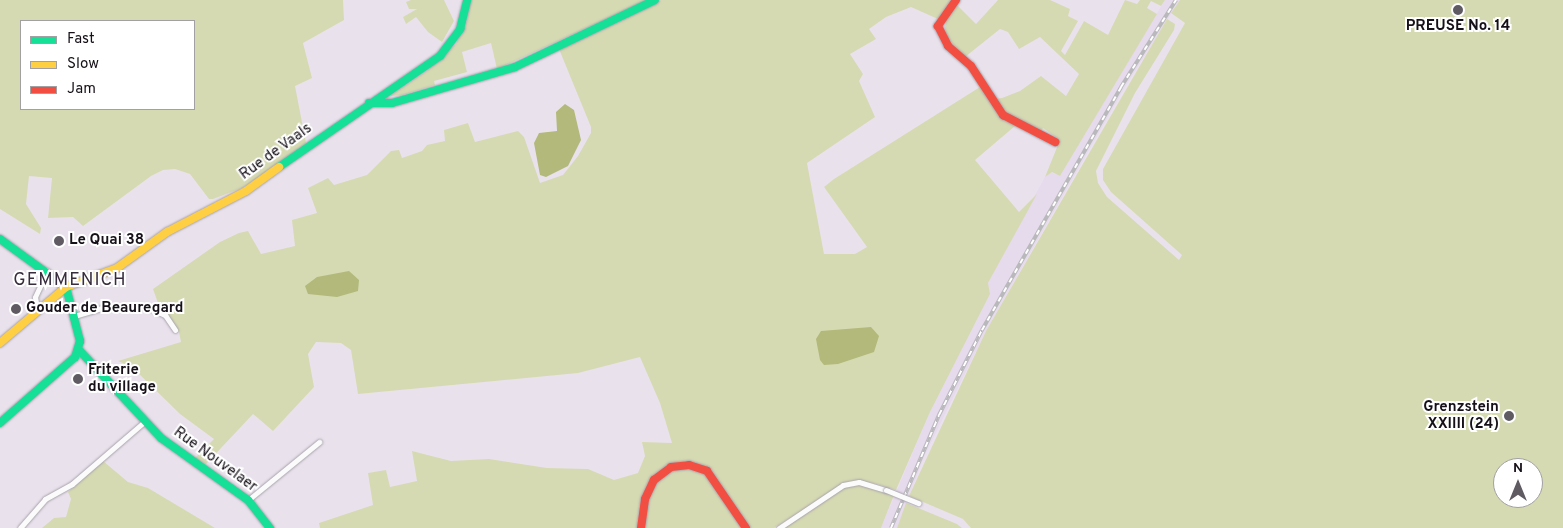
<!DOCTYPE html>
<style>
body{margin:0}
#map{position:relative;width:1563px;height:528px;overflow:hidden;background:#e9e2ed;font-family:Overpass,sans-serif}
div>[style]{position:absolute}
[style*='--x']{left:calc(var(--x)*1px);top:calc(var(--y)*1px);width:calc(var(--w)*1px);rotate:calc(var(--a)*1deg)}
.built>*{inset:0;background:#e6daed}
.green>*{inset:0;background:#d6dab2}
.water>*{inset:0;background:#b2b97a}
.roads{filter:drop-shadow(0 0 1px #a8a3ab) drop-shadow(0 0 1px #a8a3ab)}
.street>*{height:5px;margin:-2.5px;padding:0 2.5px;transform-origin:2.5px;border-radius:2.5px;background:#fcfbfc}
.fast>*{height:8px;margin:-4px;padding:0 4px;transform-origin:4px;border-radius:4px;background:#16e098}
.slow>*{height:8px;margin:-4px;padding:0 4px;transform-origin:4px;border-radius:4px;background:#ffcf43}
.jam>*{height:8px;margin:-4px;padding:0 4px;transform-origin:4px;border-radius:4px;background:#f24e42}
.rail>*{height:4px;margin-top:-2px;transform-origin:0;background:repeating-linear-gradient(90deg,#fff 0 5.5px,#b9b8bb 0 11px);box-sizing:border-box;border-block:1px solid #b9b8bb}
.bridges{filter:drop-shadow(0 0 1px #a8a3ab) drop-shadow(0 0 1px #a8a3ab)}
.street-bridge>*{height:5px;margin:-2.5px;padding:0 2.5px;transform-origin:2.5px;border-radius:2.5px;background:#fcfbfc}
.dots>*{width:14px;height:14px;translate:-50% -50%;box-sizing:border-box;border:2px solid #fff;border-radius:50%}
span{translate:-50% -50%;white-space:nowrap;text-align:center;line-height:1.15;-webkit-text-stroke:4px #fff;paint-order:stroke}
.poi-label{font-size:15px;color:#161118;font-weight:700}
.left{translate:0 -50%;text-align:left}
.right{translate:-100% -50%;text-align:right}
.street-label{font-size:15px;color:#161118}
.quarter-label{font-size:18px;color:#372d3c;letter-spacing:1px}
.legend{position:absolute;left:20px;top:20px;width:175px;height:90px;box-sizing:border-box;background:#fff;border:1px solid #a2a0a3;margin:0;padding:6px 9px;list-style:none;font-size:15px;color:#161118}
.legend li{display:flex;align-items:center;gap:10px;height:25px}
.legend b{width:25px;border:1px solid #a2a0a3}
.north{position:absolute;left:1493px;top:458px;width:50px;height:50px;box-sizing:border-box;background:#fff;border:1px solid #a2a0a3;border-radius:50%;rotate:0deg;font-size:14px;font-weight:700;line-height:20px;text-align:center;color:#161118}
.north::after{content:'';display:block;margin:auto;width:18px;height:22px;background:#605a63;clip-path:polygon(50% 0,100% 100%,50% 72%,0 100%)}
</style>
<div id="map">
<div class="built">
<i style="clip-path:polygon(1165px 0,1180px 0,1125px 87px,986px 331px,924px 457px,897px 528px,881px 528px,930px 412px,990px 294px,988px 283px,1018px 226px,1045px 177px,1051px 172px,1060px 176px)"></i>
</div>
<div class="green">
<i style="clip-path:polygon(evenodd,0 0,343px 0,344px 20px,303px 43px,312px 78px,295px 86px,306px 143px,273px 168px,242px 188px,213px 199px,209px 199px,190px 174px,175px 169px,163px 170px,151px 176px,83px 226px,73px 217px,48px 218px,52px 178px,29px 176px,26px 204px,41px 228px,40px 234px,0 209px,0 0,21px 21px,194px 21px,194px 109px,21px 109px,21px 21px)"></i>
<i style="clip-path:polygon(411px 0,444px 0,454px 21px,442px 42px,428px 32px,416px 17px,406px 24px,403px 17px,417px 9px,409px 9px,406px 2px)"></i>
<i style="clip-path:polygon(471px 0,647px 0,497px 69px,491px 43px,462px 52px,467px 72px,434px 81px,435px 85px,402px 95px,390px 96px,427px 71px,456px 44px,467px 21px)"></i>
<i style="clip-path:polygon(661px 0,951px 0,938px 19px,911px 7px,886px 17px,869px 29px,876px 39px,850px 54px,863px 74px,859px 81px,875px 117px,807px 163px,824px 254px,855px 254px,867px 247px,824px 187px,834px 179px,980px 87px,989px 100px,1002px 98px,1020px 91px,1041px 76px,1066px 96px,1079px 74px,1040px 37px,1019px 49px,1008px 32px,1000px 29px,965px 57px,946px 36px,945px 27px,947px 18px,957px 5px,976px 24px,998px 0,1050px 0,1070px 9px,1068px 16px,1078px 21px,1061px 51px,1065px 55px,1084px 21px,1108px 35px,1125px 0,1137px 4px,1140px 0,1165px 0,1161px 6px,1151px 1px,1147px 8px,1157px 14px,1060px 176px,1052px 172px,1045px 177px,1060px 140px,1043px 128px,1038px 137px,1015px 126px,975px 160px,1019px 212px,1037px 194px,988px 283px,990px 294px,930px 412px,896px 490px,873px 483px,850px 481px,774px 528px,750px 528px,720px 483px,702px 466px,690px 463px,669px 466px,653px 476px,641px 498px,637px 528px,320px 528px,319px 523px,373px 505px,368px 473px,386px 470px,390px 487px,417px 481px,412px 451px,451px 461px,489px 459px,547px 468px,588px 469px,614px 480px,638px 473px,645px 456px,642px 442px,672px 443px,660px 403px,640px 357px,578px 373px,358px 394px,351px 350px,341px 343px,316px 342px,308px 354px,314px 387px,273px 431px,253px 414px,206px 464px,195px 458px,214px 439px,180px 414px,132px 367px,118px 361px,181px 342px,179px 332px,159px 306px,153px 289px,220px 242px,239px 233px,248px 231px,261px 254px,295px 246px,292px 220px,317px 213px,308px 188px,328px 178px,334px 185px,367px 175px,391px 151px,399px 150px,402px 158px,422px 151px,427px 145px,445px 141px,444px 130px,468px 123px,475px 142px,518px 131px,524px 137px,540px 183px,563px 175px,578px 156px,591px 133px,591px 127px,559px 49px)"></i>
<i style="clip-path:polygon(evenodd,1180px 0,1563px 0,1563px 528px,971px 528px,963px 519px,909px 496px,986px 331px,1167px 19px,1175px 24px,1174px 30px,1135px 93px,1096px 171px,1098px 183px,1107px 197px,1179px 260px,1182px 255px,1111px 192px,1103px 180px,1103px 169px,1185px 23px,1171px 13px,1180px 0,1503px 468px,1533px 468px,1533px 498px,1503px 498px,1503px 468px)"></i>
<i style="clip-path:polygon(103px 461px,128px 482px,148px 488px,215px 528px,42px 528px,54px 518px,66px 517px,71px 499px,68px 492px)"></i>
<i style="clip-path:polygon(689px 467px,706px 472px,743px 528px,643px 528px,647px 501px,657px 481px,671px 470px)"></i>
<i style="clip-path:polygon(859px 484px,894px 495px,881px 528px,783px 528px,843px 486px)"></i>
<i style="clip-path:polygon(906px 503px,957px 524px,962px 528px,897px 528px)"></i>
</div>
<div class="water">
<i style="clip-path:polygon(565px 104px,574px 110px,581px 140px,568px 166px,546px 177px,540px 175px,534px 143px,539px 133px,557px 131px,556px 112px)"></i>
<i style="clip-path:polygon(349px 271px,359px 280px,358px 291px,337px 297px,308px 294px,305px 286px,317px 277px)"></i>
<i style="clip-path:polygon(871px 327px,879px 336px,874px 352px,838px 364px,824px 365px,820px 360px,816px 339px,821px 331px)"></i>
</div>
<div class="roads">
<div class="street">
<i style="--x:37;--y:309;--w:12;--a:-99"></i>
<i style="--x:35;--y:297;--w:29;--a:-65"></i>
<i style="--x:74;--y:316;--w:32;--a:-16"></i>
<i style="--x:105;--y:307;--w:42;--a:0"></i>
<i style="--x:147;--y:307;--w:20;--a:24"></i>
<i style="--x:165;--y:315;--w:18;--a:56"></i>
<i style="--x:248;--y:500;--w:92;--a:-39.2"></i>
<i style="--x:20;--y:528;--w:38;--a:-49"></i>
<i style="--x:45;--y:499;--w:31;--a:-29"></i>
<i style="--x:72;--y:484;--w:96;--a:-40.8"></i>
<i style="--x:779;--y:528;--w:77;--a:-33.9"></i>
<i style="--x:843;--y:485;--w:16;--a:-11"></i>
<i style="--x:859;--y:482;--w:28;--a:17"></i>
</div>
<div class="fast">
<i style="--x:369;--y:103;--w:23;--a:0"></i>
<i style="--x:392;--y:103;--w:128;--a:-16.3"></i>
<i style="--x:515;--y:67;--w:155;--a:-25.6"></i>
<i style="--x:279;--y:167;--w:196;--a:-34.6"></i>
<i style="--x:440;--y:56;--w:34;--a:-53"></i>
<i style="--x:460;--y:29;--w:30;--a:-76"></i>
<i style="--x:0;--y:239;--w:82;--a:36"></i>
<i style="--x:66;--y:287;--w:56;--a:75.5"></i>
<i style="--x:80;--y:341;--w:17;--a:107"></i>
<i style="--x:75;--y:357;--w:100;--a:138.7"></i>
<i style="--x:79;--y:350;--w:120;--a:47"></i>
<i style="--x:161;--y:438;--w:107;--a:35.5"></i>
<i style="--x:248;--y:500;--w:36;--a:52"></i>
</div>
<div class="slow">
<i style="--x:0;--y:343;--w:87;--a:-40.3"></i>
<i style="--x:66;--y:287;--w:54;--a:-20.4"></i>
<i style="--x:117;--y:268;--w:62;--a:-35.8"></i>
<i style="--x:167;--y:232;--w:89;--a:-27.4"></i>
<i style="--x:246;--y:191;--w:41;--a:-36"></i>
</div>
<div class="jam">
<i style="--x:956;--y:0;--w:32;--a:125"></i>
<i style="--x:938;--y:26;--w:22;--a:63"></i>
<i style="--x:948;--y:46;--w:30;--a:41"></i>
<i style="--x:971;--y:66;--w:59;--a:56.9"></i>
<i style="--x:1003;--y:115;--w:59;--a:27.4"></i>
<i style="--x:641;--y:528;--w:29;--a:-82"></i>
<i style="--x:645;--y:499;--w:21;--a:-65"></i>
<i style="--x:654;--y:480;--w:21;--a:-37"></i>
<i style="--x:671;--y:467;--w:18;--a:-6"></i>
<i style="--x:689;--y:465;--w:19;--a:18"></i>
<i style="--x:707;--y:471;--w:69;--a:55.6"></i>
</div>
</div>
<div class="rail">
<i style="--x:891;--y:528;--w:123;--a:-67"></i>
<i style="--x:939;--y:415;--w:95;--a:-63.2"></i>
<i style="--x:982;--y:330;--w:280;--a:-60.2"></i>
<i style="--x:1121;--y:87;--w:103;--a:-57.7"></i>
</div>
<div class="bridges">
<div class="street-bridge">
<i style="--x:886;--y:490;--w:35;--a:22"></i>
</div>
</div>
<div class="dots">
<i style="left:1458px;top:10px;background:#605a63"></i>
<i style="left:59px;top:241px;background:#605a63"></i>
<i style="left:16px;top:309px;background:#605a63"></i>
<i style="left:78px;top:379px;background:#605a63"></i>
<i style="left:1509px;top:416px;background:#605a63"></i>
</div>
<div class="poi-label">
<span style="left:1458px;top:27px">PREUSE No. 14</span>
<span class="left" style="left:69px;top:241px">Le Quai 38</span>
<span class="left" style="left:26px;top:309px">Gouder de Beauregard</span>
<span class="left" style="left:88px;top:379px">Friterie<br>du village</span>
<span class="right" style="left:1499px;top:416px">Grenzstein<br>XXIIII (24)</span>
</div>
<div class="street-label">
<span style="left:276px;top:152px;rotate:-36deg">Rue de Vaals</span>
<span style="left:215px;top:460px;rotate:36deg">Rue Nouvelaer</span>
</div>
<div class="quarter-label">
<span style="left:70px;top:281px">GEMMENICH</span>
</div>
<ul class="legend">
<li><b style="height:6px;background:#16e098"></b>Fast</li>
<li><b style="height:6px;background:#ffcf43"></b>Slow</li>
<li><b style="height:6px;background:#f24e42"></b>Jam</li>
</ul>
<div class="north">N</div>
</div>
